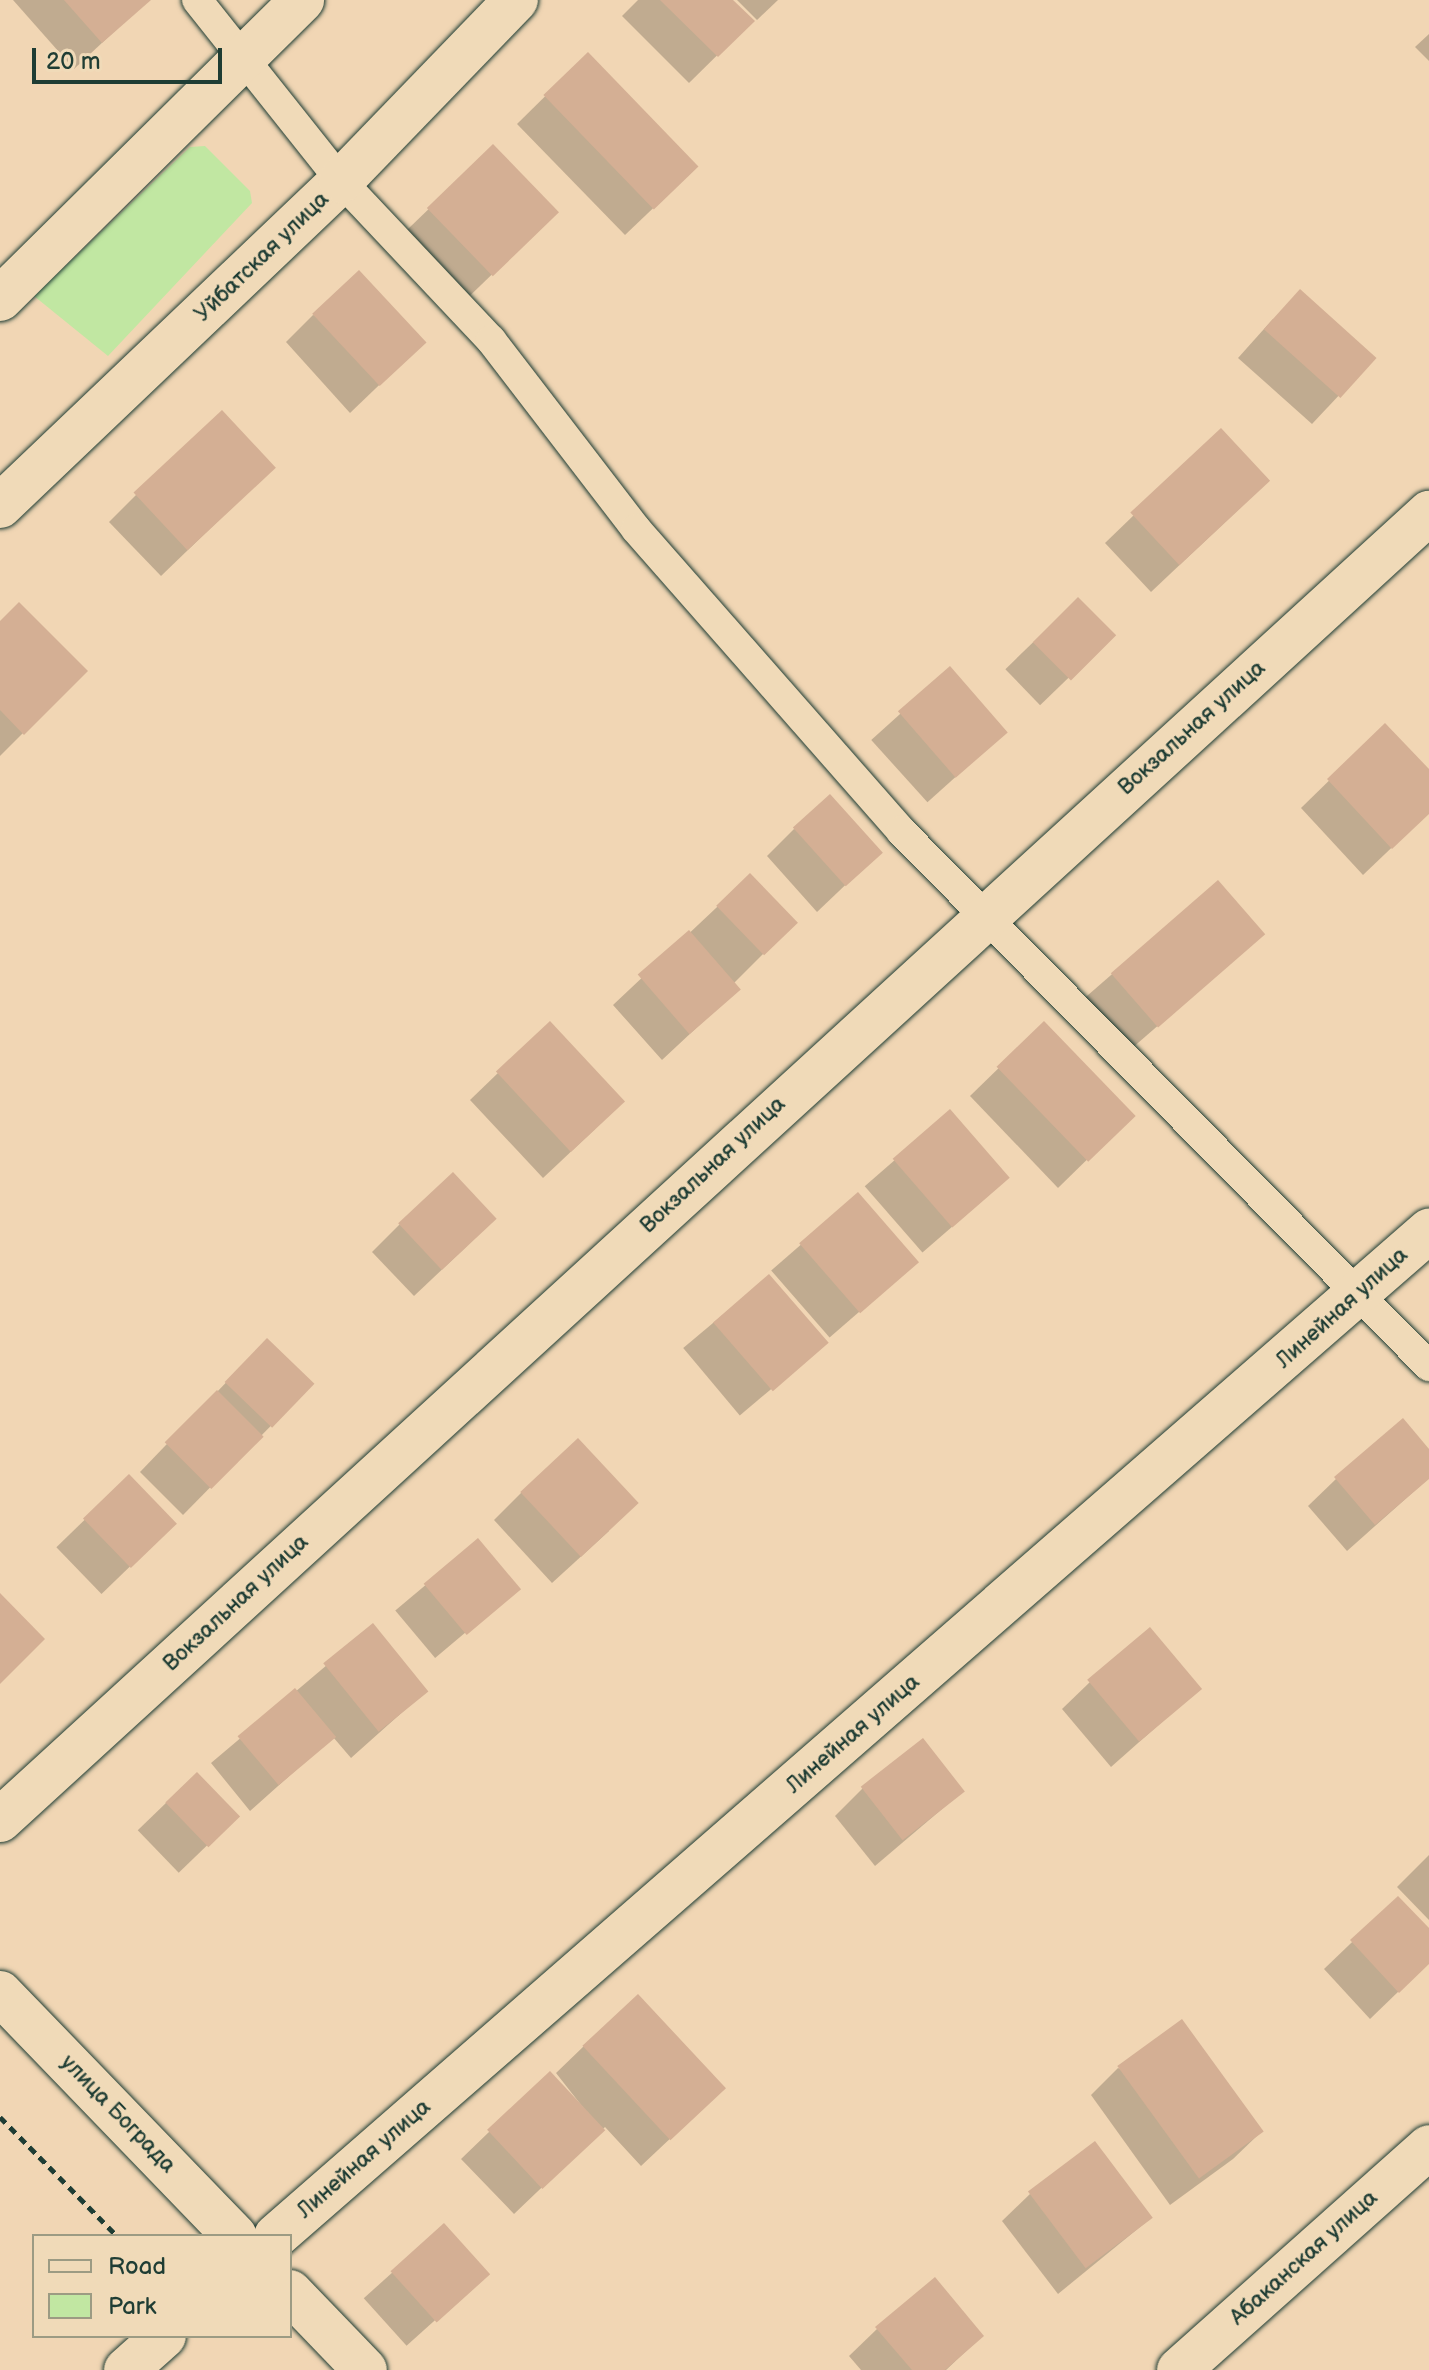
<!DOCTYPE html>
<meta charset="utf-8">
<style>
body{margin:0}
#map{position:relative;width:1429px;height:2370px;overflow:hidden;background:#f1d6b4;font-family:"Balsamiq Sans",sans-serif}
div>[style]{position:absolute}
[style*='--x']{left:calc(var(--x)*1px);top:calc(var(--y)*1px);width:calc(var(--w)*1px);rotate:calc(var(--a)*1deg)}
.green>*{inset:0;background:#c1e7a2}
.shadow>*{inset:0;background:#0003;transform-origin:0 0}
.building>*{inset:0;background:#d4af94;transform-origin:0 0}
.path>*{height:5px;margin-top:-2.5px;transform-origin:0;background:repeating-linear-gradient(90deg,#1f3d34 0 8px,transparent 0 14px)}
.roads{filter:drop-shadow(0 0 2px #1f3d34) drop-shadow(0 0 2px #1f3d34)}
.service>*{height:30px;margin:-15px;padding:0 15px;transform-origin:15px;border-radius:15px;background:#f0dab8}
.minor>*{height:44px;margin:-22px;padding:0 22px;transform-origin:22px;border-radius:22px;background:#f0dab8}
.primary>*{height:44px;margin:-22px;padding:0 22px;transform-origin:22px;border-radius:22px;background:#f0dab8}
span{translate:-50% -50%;white-space:nowrap;text-align:center;line-height:1.15;-webkit-text-stroke:6px #f0dab8;paint-order:stroke}
.street-label{font-size:22px;color:#1f3d34}
.legend{position:absolute;left:32px;top:2234px;width:260px;height:104px;box-sizing:border-box;background:#f0dab8;border:2px solid #9c9b83;margin:0;padding:10px 14px;list-style:none;font-size:24px;color:#1f3d34}
.legend li{display:flex;align-items:center;gap:16px;height:40px}
.legend b{width:40px;border:2px solid #9c9b83}
.scale{position:absolute;left:32px;top:48px;width:190px;height:36px;box-sizing:border-box;border:4px solid #1f3d34;border-top:0;padding-left:10px;font-size:24px;line-height:28px;white-space:nowrap;color:#1f3d34;-webkit-text-stroke:6px #f0dab8;paint-order:stroke}
</style>
<div id="map">
<div class="green">
<i style="clip-path:polygon(205px 146px,250px 191px,252px 203px,108px 356px,34px 296px,190px 147px)"></i>
</div>
<div class="shadow">
<i style="clip-path:polygon(13px 0,148px 0,74px 69px)"></i>
<i style="clip-path:polygon(638px 0,730px 0,752px 21px,689px 83px,622px 16px)"></i>
<i style="clip-path:polygon(737px 0,778px 0,757px 20px)"></i>
<i style="clip-path:polygon(1429px 34px,1429px 61px,1415px 47px)"></i>
<i style="clip-path:polygon(588px 54px,668px 194px,625px 235px,517px 124px)"></i>
<i style="left:493px;top:147px;width:91px;height:129px;rotate:46deg"></i>
<i style="clip-path:polygon(313px 315px,423px 343px,350px 413px,286px 342px)"></i>
<i style="clip-path:polygon(1273px 319px,1374px 358px,1312px 424px,1238px 358px)"></i>
<i style="clip-path:polygon(1221px 431px,1240px 508px,1151px 592px,1105px 543px)"></i>
<i style="clip-path:polygon(246px 494px,161px 576px,109px 522px,136px 495px)"></i>
<i style="left:1078px;top:599px;width:50px;height:101px;rotate:46deg"></i>
<i style="clip-path:polygon(0 624px,85px 671px,0 756px)"></i>
<i style="left:950px;top:669px;width:84px;height:106px;rotate:48deg"></i>
<i style="clip-path:polygon(1385px 726px,1429px 772px,1429px 812px,1363px 875px,1301px 808px)"></i>
<i style="clip-path:polygon(794px 829px,880px 852px,817px 912px,767px 856px)"></i>
<i style="clip-path:polygon(750px 876px,795px 922px,733px 984px,738px 989px,662px 1060px,613px 1005px)"></i>
<i style="left:1218px;top:882px;width:69px;height:179px;rotate:49deg"></i>
<i style="clip-path:polygon(1044px 1024px,1104px 1143px,1058px 1188px,970px 1096px)"></i>
<i style="clip-path:polygon(498px 1073px,595px 1129px,543px 1178px,470px 1100px)"></i>
<i style="left:950px;top:1112px;width:88px;height:113px;rotate:49deg"></i>
<i style="left:858px;top:1195px;width:89px;height:115px;rotate:49deg"></i>
<i style="clip-path:polygon(400px 1224px,467px 1246px,414px 1296px,372px 1252px)"></i>
<i style="left:769px;top:1276px;width:88px;height:112px;rotate:50deg"></i>
<i style="clip-path:polygon(240px 1368px,312px 1384px,183px 1515px,140px 1472px)"></i>
<i style="clip-path:polygon(1429px 1453px,1429px 1478px,1347px 1551px,1308px 1506px,1336px 1479px)"></i>
<i style="left:129px;top:1477px;width:65px;height:101px;rotate:46deg"></i>
<i style="clip-path:polygon(522px 1492px,609px 1531px,552px 1583px,494px 1520px)"></i>
<i style="left:478px;top:1541px;width:62px;height:108px;rotate:50deg"></i>
<i style="clip-path:polygon(373px 1626px,426px 1691px,351px 1758px,333px 1737px,250px 1811px,211px 1763px)"></i>
<i style="clip-path:polygon(1090px 1682px,1199px 1689px,1111px 1767px,1062px 1709px)"></i>
<i style="left:196px;top:1774px;width:59px;height:81px;rotate:46deg"></i>
<i style="clip-path:polygon(863px 1788px,962px 1792px,875px 1866px,835px 1816px)"></i>
<i style="clip-path:polygon(1429px 1855px,1429px 1920px,1397px 1887px)"></i>
<i style="clip-path:polygon(1398px 1898px,1429px 1931px,1429px 1962px,1370px 2019px,1324px 1969px)"></i>
<i style="clip-path:polygon(584px 2046px,723px 2089px,641px 2166px,605px 2127px,514px 2214px,461px 2159px,550px 2073px,589px 2115px,556px 2073px)"></i>
<i style="clip-path:polygon(1118px 2068px,1261px 2132px,1233px 2159px,1170px 2205px,1091px 2095px)"></i>
<i style="clip-path:polygon(1030px 2194px,1151px 2218px,1058px 2294px,1002px 2221px)"></i>
<i style="left:444px;top:2226px;width:64px;height:108px;rotate:48deg"></i>
<i style="clip-path:polygon(877px 2329px,982px 2336px,946px 2370px,861px 2370px,849px 2356px)"></i>
</div>
<div class="building">
<i style="clip-path:polygon(64px 0,151px 0,102px 43px)"></i>
<i style="clip-path:polygon(660px 0,733px 0,755px 21px,718px 57px)"></i>
<i style="left:588px;top:52px;width:159px;height:62px;rotate:46deg"></i>
<i style="left:493px;top:144px;width:95px;height:92px;rotate:46deg"></i>
<i style="left:359px;top:270px;width:99px;height:64px;rotate:47deg"></i>
<i style="left:1300px;top:289px;width:103px;height:54px;rotate:42deg"></i>
<i style="left:222px;top:410px;width:79px;height:121px;rotate:47deg"></i>
<i style="left:1221px;top:428px;width:72px;height:124px;rotate:47deg"></i>
<i style="left:1078px;top:597px;width:54px;height:64px;rotate:45deg"></i>
<i style="clip-path:polygon(19px 602px,88px 671px,24px 735px,0 710px,0 621px)"></i>
<i style="left:950px;top:666px;width:88px;height:69px;rotate:49deg"></i>
<i style="clip-path:polygon(1385px 723px,1429px 769px,1429px 814px,1392px 849px,1327px 779px)"></i>
<i style="left:830px;top:794px;width:79px;height:50px;rotate:48deg"></i>
<i style="left:750px;top:873px;width:69px;height:47px;rotate:46deg"></i>
<i style="left:1218px;top:880px;width:72px;height:142px;rotate:49deg"></i>
<i style="left:689px;top:930px;width:79px;height:68px;rotate:49deg"></i>
<i style="left:550px;top:1021px;width:110px;height:74px;rotate:47deg"></i>
<i style="left:1044px;top:1021px;width:132px;height:66px;rotate:46deg"></i>
<i style="left:950px;top:1109px;width:91px;height:76px;rotate:49deg"></i>
<i style="left:453px;top:1172px;width:64px;height:75px;rotate:47deg"></i>
<i style="left:858px;top:1192px;width:93px;height:78px;rotate:49deg"></i>
<i style="left:769px;top:1274px;width:91px;height:74px;rotate:49deg"></i>
<i style="left:267px;top:1338px;width:66px;height:61px;rotate:44deg"></i>
<i style="left:217px;top:1390px;width:66px;height:74px;rotate:45deg"></i>
<i style="clip-path:polygon(1403px 1418px,1429px 1449px,1429px 1479px,1375px 1525px,1334px 1477px)"></i>
<i style="left:578px;top:1438px;width:89px;height:79px;rotate:47deg"></i>
<i style="left:129px;top:1474px;width:69px;height:64px;rotate:46deg"></i>
<i style="left:478px;top:1538px;width:67px;height:71px;rotate:50deg"></i>
<i style="clip-path:polygon(0 1593px,45px 1639px,0 1684px)"></i>
<i style="left:373px;top:1623px;width:88px;height:64px;rotate:51deg"></i>
<i style="left:1150px;top:1627px;width:81px;height:82px;rotate:50deg"></i>
<i style="left:295px;top:1688px;width:64px;height:75px;rotate:50deg"></i>
<i style="left:923px;top:1738px;width:68px;height:79px;rotate:52deg"></i>
<i style="left:197px;top:1772px;width:62px;height:44px;rotate:46deg"></i>
<i style="clip-path:polygon(1398px 1896px,1429px 1928px,1429px 1964px,1399px 1993px,1350px 1940px)"></i>
<i style="left:638px;top:1994px;width:129px;height:76px;rotate:47deg"></i>
<i style="left:1182px;top:2019px;width:139px;height:80px;rotate:54deg"></i>
<i style="left:550px;top:2071px;width:81px;height:86px;rotate:47deg"></i>
<i style="left:1095px;top:2141px;width:96px;height:84px;rotate:53deg"></i>
<i style="left:444px;top:2223px;width:69px;height:72px;rotate:48deg"></i>
<i style="clip-path:polygon(935px 2277px,984px 2336px,945px 2370px,912px 2370px,875px 2327px)"></i>
</div>
<div class="path">
<i style="--x:0;--y:2117;--w:167;--a:45.5"></i>
</div>
<div class="roads">
<div class="service">
<i style="--x:197;--y:0;--w:231;--a:51.5"></i>
<i style="--x:341;--y:181;--w:219;--a:46.7"></i>
<i style="--x:491;--y:340;--w:238;--a:52.5"></i>
<i style="--x:636;--y:529;--w:402;--a:48.7"></i>
<i style="--x:901;--y:831;--w:752;--a:45.38"></i>
</div>
<div class="minor">
<i style="--x:0;--y:299;--w:425;--a:-44.7"></i>
<i style="--x:0;--y:506;--w:471;--a:-43.6"></i>
<i style="--x:341;--y:181;--w:252;--a:-46"></i>
<i style="--x:0;--y:1820;--w:1937;--a:-42.45"></i>
<i style="--x:276;--y:2236;--w:1530;--a:-41.08"></i>
<i style="--x:126;--y:2370;--w:51;--a:-41.8"></i>
<i style="--x:1179;--y:2370;--w:335;--a:-41.7"></i>
</div>
<div class="primary">
<i style="--x:0;--y:1993;--w:338;--a:46"></i>
<i style="--x:290;--y:2292;--w:108;--a:46.1"></i>
</div>
</div>
<div class="street-label">
<span style="left:262px;top:257px;rotate:-44deg">Уйбатская улица</span>
<span style="left:1192px;top:728px;rotate:-42deg">Вокзальная улица</span>
<span style="left:713px;top:1165px;rotate:-43deg">Вокзальная улица</span>
<span style="left:1342px;top:1308px;rotate:-42deg">Линейная улица</span>
<span style="left:236px;top:1603px;rotate:-43deg">Вокзальная улица</span>
<span style="left:853px;top:1734px;rotate:-41deg">Линейная улица</span>
<span style="left:118px;top:2114px;rotate:46deg">улица Бограда</span>
<span style="left:364px;top:2159px;rotate:-41deg">Линейная улица</span>
<span style="left:1304px;top:2258px;rotate:-42deg">Абаканская улица</span>
</div>
<ul class="legend">
<li><b style="height:10px;background:#f0dab8"></b>Road</li>
<li><b style="height:22px;background:#c1e7a2"></b>Park</li>
</ul>
<div class="scale">20 m</div>
</div>
